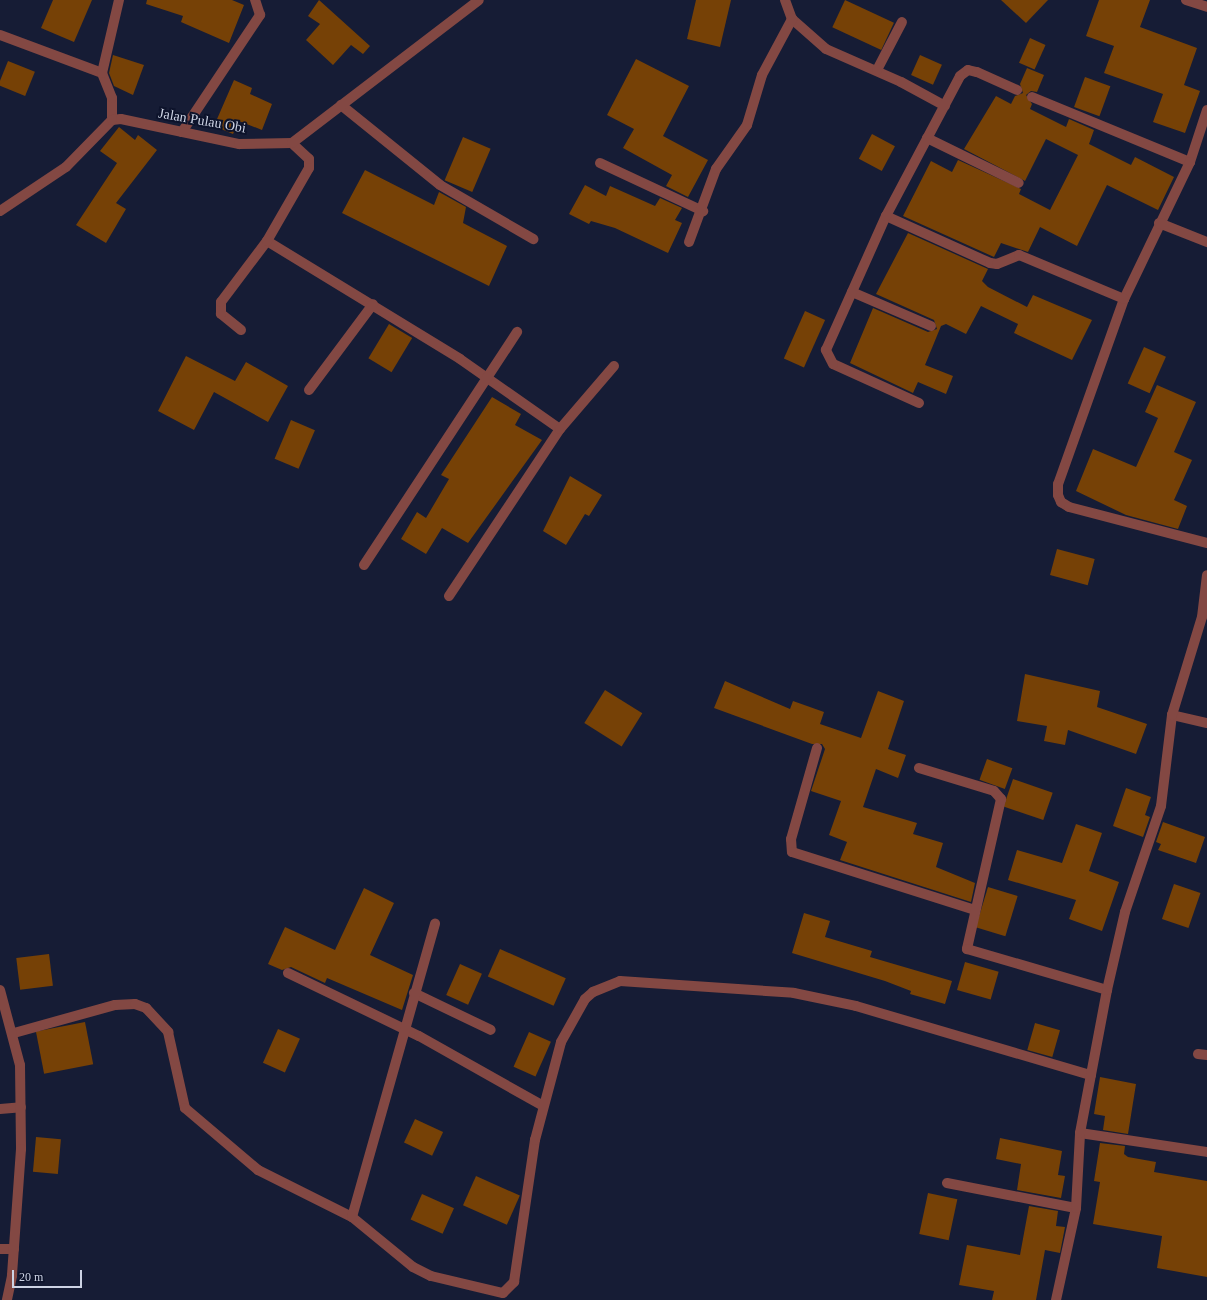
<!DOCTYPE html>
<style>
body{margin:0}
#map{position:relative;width:1207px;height:1300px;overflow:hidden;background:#161c35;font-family:"Times New Roman",serif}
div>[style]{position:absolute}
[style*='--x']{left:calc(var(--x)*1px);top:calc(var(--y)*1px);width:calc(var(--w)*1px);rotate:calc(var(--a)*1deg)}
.building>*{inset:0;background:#764106;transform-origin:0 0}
.minor>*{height:10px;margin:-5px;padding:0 5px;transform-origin:5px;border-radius:5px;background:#834843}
.tertiary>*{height:10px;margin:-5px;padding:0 5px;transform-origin:5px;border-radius:5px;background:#834843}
span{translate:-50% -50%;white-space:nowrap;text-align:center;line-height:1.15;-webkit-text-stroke:4px #0d132b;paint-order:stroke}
.street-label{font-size:14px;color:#cdd3e4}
.scale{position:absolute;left:12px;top:1270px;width:70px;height:18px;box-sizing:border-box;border:2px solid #cdd3e4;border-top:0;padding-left:5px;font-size:12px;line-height:14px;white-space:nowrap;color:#cdd3e4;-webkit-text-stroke:3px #0d132b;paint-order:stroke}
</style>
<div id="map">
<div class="building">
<i style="clip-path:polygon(53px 0,92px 0,74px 42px,41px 28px)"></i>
<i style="clip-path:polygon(147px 0,232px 0,244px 5px,229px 43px,181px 22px,183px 16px,146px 4px)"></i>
<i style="clip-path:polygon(319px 0,370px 46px,363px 54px,351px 45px,333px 65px,306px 40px,320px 24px,308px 16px)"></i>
<i style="clip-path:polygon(696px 0,731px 0,720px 47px,687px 39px)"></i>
<i style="left:845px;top:0;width:54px;height:30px;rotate:25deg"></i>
<i style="clip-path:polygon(1001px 0,1048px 0,1026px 23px)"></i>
<i style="clip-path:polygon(1099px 0,1150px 0,1140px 27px,1197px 48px,1184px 85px,1200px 91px,1185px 133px,1153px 122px,1163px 94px,1104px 73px,1114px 46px,1086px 36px)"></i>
<i style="left:1030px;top:38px;width:17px;height:27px;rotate:24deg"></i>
<i style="clip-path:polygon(113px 55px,144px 65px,133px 95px,114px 86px,109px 73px)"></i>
<i style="left:920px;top:55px;width:24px;height:22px;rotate:24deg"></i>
<i style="clip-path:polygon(636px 59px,689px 86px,663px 136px,708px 160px,688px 197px,666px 186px,672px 175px,623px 148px,634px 129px,607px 115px)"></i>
<i style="left:8px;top:61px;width:29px;height:26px;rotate:22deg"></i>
<i style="clip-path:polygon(1027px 68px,1044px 75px,1037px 92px,1031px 91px,1026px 95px,1032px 104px,1030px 109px,1066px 127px,1069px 119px,1094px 130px,1089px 144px,1131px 165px,1135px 157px,1174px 177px,1158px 210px,1107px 185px,1077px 246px,1040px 227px,1028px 252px,1001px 243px,994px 257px,903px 216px,931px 161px,952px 172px,958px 160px,1021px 189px,1019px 194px,1050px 210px,1078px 155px,1046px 139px,1025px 181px,964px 149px,996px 96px,1011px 104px,1015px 96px,1023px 93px,1020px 84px)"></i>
<i style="left:1085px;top:77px;width:27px;height:32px;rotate:20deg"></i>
<i style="clip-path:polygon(234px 80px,252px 88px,250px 94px,272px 104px,262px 130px,239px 121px,233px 134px,214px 126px)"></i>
<i style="clip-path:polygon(119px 127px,135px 140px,138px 135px,157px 150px,116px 203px,126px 209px,106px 243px,76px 225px,117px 163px,100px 151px)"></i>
<i style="left:872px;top:134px;width:26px;height:28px;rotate:28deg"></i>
<i style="left:463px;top:137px;width:30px;height:47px;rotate:23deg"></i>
<i style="clip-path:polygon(365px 170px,434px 205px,439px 192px,466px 207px,463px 223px,507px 246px,489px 286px,342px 213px)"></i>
<i style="clip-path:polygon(585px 185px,606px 196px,610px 186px,655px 206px,660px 198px,682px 208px,675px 220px,682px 223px,668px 253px,615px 228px,591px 221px,589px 224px,569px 214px)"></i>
<i style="clip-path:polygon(908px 233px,988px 269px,982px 281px,988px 287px,1027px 307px,1033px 295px,1092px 320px,1072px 360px,1014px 333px,1018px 324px,981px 306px,966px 334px,946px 324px,941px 326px,925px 365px,953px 376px,946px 394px,918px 382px,913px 393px,850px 363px,873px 308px,928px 332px,937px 329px,934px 320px,876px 294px)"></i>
<i style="left:805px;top:311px;width:22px;height:52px;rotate:24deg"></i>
<i style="left:389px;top:324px;width:27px;height:40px;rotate:31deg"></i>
<i style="left:1144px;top:347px;width:24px;height:40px;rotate:24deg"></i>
<i style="clip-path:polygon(186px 356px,235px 381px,246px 362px,288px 386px,268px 422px,214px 392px,194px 430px,158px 411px)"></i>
<i style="clip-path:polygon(1157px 385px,1196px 402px,1174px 452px,1192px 460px,1174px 500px,1187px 506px,1178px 529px,1126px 515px,1076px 491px,1093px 449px,1136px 467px,1158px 418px,1145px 412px)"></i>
<i style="clip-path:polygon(492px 397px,521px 414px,515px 425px,542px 440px,468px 543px,442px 528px,426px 554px,401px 539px,417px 512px,426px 518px,449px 479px,441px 475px)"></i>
<i style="left:291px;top:420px;width:26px;height:42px;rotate:23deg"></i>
<i style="clip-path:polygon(570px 476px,602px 495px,589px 516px,585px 514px,566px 545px,543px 531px)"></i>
<i style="left:1057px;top:549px;width:39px;height:27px;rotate:15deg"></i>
<i style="clip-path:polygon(1025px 674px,1100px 691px,1097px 707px,1147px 724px,1136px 754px,1068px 730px,1065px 745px,1044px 741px,1047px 726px,1017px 721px)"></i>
<i style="clip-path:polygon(725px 681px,790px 709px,793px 701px,824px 712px,820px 724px,861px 738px,878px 691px,904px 701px,888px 749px,906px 755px,898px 778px,876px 769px,863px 807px,917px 823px,913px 834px,943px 843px,936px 867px,975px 883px,971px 902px,840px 860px,847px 842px,829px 835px,841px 801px,811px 791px,825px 749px,822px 744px,812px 744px,714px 708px)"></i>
<i style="left:605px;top:690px;width:44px;height:39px;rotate:32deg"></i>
<i style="left:987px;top:759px;width:27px;height:22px;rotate:20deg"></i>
<i style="left:1013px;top:779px;width:42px;height:29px;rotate:19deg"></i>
<i style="clip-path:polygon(1126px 788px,1151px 797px,1145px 815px,1150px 817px,1143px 837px,1113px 826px)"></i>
<i style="clip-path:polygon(1163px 822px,1205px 837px,1196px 863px,1158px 850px,1161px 844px,1156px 842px)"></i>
<i style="clip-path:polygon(1076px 824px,1102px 833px,1089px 871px,1119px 882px,1102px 931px,1069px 919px,1076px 900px,1008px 880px,1017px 850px,1062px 863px)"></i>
<i style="left:1174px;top:884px;width:28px;height:37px;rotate:19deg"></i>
<i style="left:988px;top:887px;width:31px;height:42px;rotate:17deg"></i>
<i style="clip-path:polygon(364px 888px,394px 903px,370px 955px,413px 975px,402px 1010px,327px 978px,325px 983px,291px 967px,282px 970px,268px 964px,285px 927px,335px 950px)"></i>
<i style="clip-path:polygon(804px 913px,830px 921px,825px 937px,872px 951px,870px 957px,952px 981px,945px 1004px,910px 994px,911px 991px,885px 981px,792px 953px)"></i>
<i style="left:500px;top:949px;width:72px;height:30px;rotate:24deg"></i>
<i style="left:49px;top:954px;width:32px;height:33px;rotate:83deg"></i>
<i style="left:965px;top:962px;width:35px;height:29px;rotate:16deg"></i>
<i style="left:460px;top:964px;width:24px;height:34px;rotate:24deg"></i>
<i style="left:85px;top:1022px;width:43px;height:50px;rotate:79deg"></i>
<i style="left:1035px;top:1023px;width:26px;height:28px;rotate:16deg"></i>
<i style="left:278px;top:1029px;width:24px;height:37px;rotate:24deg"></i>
<i style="left:529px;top:1032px;width:24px;height:38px;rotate:24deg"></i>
<i style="clip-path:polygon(1100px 1077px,1136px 1084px,1128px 1134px,1103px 1130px,1105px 1116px,1094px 1114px)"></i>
<i style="left:415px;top:1119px;width:31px;height:26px;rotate:25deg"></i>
<i style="left:36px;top:1137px;width:25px;height:35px;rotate:5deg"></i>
<i style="clip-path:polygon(1000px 1138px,1062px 1151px,1058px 1175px,1065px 1176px,1061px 1198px,1017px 1190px,1021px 1164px,996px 1159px)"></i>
<i style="clip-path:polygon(1100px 1143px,1125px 1146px,1124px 1154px,1128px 1157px,1156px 1162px,1154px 1172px,1207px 1181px,1207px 1277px,1157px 1268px,1162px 1236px,1093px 1224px,1100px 1182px,1094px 1181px)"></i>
<i style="left:476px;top:1176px;width:48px;height:32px;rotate:24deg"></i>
<i style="left:928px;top:1193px;width:30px;height:42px;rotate:12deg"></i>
<i style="left:422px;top:1194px;width:35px;height:28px;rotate:24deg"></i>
<i style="clip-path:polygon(1029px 1206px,1058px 1211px,1056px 1226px,1065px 1227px,1060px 1253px,1045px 1250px,1036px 1300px,992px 1300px,994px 1291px,959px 1285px,967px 1245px,1020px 1255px)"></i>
</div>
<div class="minor">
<i style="--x:785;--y:0;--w:20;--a:70"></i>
<i style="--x:792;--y:19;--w:45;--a:41.4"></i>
<i style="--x:826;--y:49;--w:82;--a:23.7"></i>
<i style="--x:901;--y:82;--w:50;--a:28.6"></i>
<i style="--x:1186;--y:0;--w:22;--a:18"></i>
<i style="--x:0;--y:35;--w:109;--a:20.4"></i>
<i style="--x:877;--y:70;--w:54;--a:-62.5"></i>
<i style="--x:1032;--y:97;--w:171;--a:22.4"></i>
<i style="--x:341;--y:105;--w:127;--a:38.9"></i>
<i style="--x:440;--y:185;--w:108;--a:30.1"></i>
<i style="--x:1207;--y:110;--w:55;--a:108.1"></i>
<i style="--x:1190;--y:162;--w:152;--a:115.7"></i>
<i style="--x:1124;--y:299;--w:196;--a:109.6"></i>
<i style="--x:1058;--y:484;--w:11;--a:90"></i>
<i style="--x:1058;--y:495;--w:8;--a:67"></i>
<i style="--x:1061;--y:502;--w:9;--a:32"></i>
<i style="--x:1069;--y:507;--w:143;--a:14.6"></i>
<i style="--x:112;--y:120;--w:22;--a:-90"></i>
<i style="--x:112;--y:98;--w:27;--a:-112"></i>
<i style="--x:102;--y:73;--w:75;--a:-76.9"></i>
<i style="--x:182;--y:132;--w:141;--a:-56.3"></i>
<i style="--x:260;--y:15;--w:16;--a:-108"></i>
<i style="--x:927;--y:138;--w:102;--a:26.1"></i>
<i style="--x:600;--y:163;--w:114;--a:25"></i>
<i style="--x:886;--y:216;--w:114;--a:24.3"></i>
<i style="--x:990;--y:263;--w:7;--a:8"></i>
<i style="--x:997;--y:264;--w:24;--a:-22"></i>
<i style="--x:1019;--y:255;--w:114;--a:22.7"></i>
<i style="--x:1159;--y:223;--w:52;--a:21.6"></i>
<i style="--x:267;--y:241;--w:226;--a:31.4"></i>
<i style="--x:460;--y:359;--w:122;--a:35"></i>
<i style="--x:689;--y:242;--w:78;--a:-69.7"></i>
<i style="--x:716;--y:169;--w:54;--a:-54.8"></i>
<i style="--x:747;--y:125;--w:52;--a:-73.3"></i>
<i style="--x:762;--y:75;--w:64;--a:-61.8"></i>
<i style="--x:852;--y:292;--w:86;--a:23.3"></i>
<i style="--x:241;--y:330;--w:26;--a:-141"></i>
<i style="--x:221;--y:314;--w:12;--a:-90"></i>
<i style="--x:221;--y:302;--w:76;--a:-53"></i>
<i style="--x:267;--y:241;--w:84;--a:-60.1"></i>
<i style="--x:309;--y:168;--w:9;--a:-90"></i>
<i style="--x:309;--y:159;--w:23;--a:-137"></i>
<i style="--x:309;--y:390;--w:107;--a:-53.3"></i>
<i style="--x:919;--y:403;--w:94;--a:-155.6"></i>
<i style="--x:833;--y:364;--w:16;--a:-117"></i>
<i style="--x:826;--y:350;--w:147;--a:-65.9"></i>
<i style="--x:886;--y:216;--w:158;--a:-62.1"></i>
<i style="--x:960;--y:76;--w:10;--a:-37"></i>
<i style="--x:968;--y:70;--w:9;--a:13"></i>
<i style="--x:977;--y:72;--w:44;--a:24.2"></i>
<i style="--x:364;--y:565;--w:279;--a:-56.7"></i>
<i style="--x:449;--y:596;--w:201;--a:-56.4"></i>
<i style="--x:560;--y:429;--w:83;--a:-49.4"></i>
<i style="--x:1172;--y:715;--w:36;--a:13"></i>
<i style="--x:817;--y:748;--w:95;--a:105.9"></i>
<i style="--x:791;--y:839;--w:13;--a:86"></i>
<i style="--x:792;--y:852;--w:192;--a:17.6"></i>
<i style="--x:919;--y:768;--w:78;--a:17"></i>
<i style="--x:994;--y:791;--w:11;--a:49"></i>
<i style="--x:1001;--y:799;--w:154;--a:102.8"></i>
<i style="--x:967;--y:949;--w:146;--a:16.3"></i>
<i style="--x:288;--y:973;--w:145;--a:25.7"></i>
<i style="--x:419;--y:1036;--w:142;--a:29.4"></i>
<i style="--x:414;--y:993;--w:85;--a:25.7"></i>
<i style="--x:14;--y:1033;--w:105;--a:-15.5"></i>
<i style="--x:115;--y:1005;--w:20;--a:-3"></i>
<i style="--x:135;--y:1004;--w:12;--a:20"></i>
<i style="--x:146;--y:1008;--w:33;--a:47"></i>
<i style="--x:168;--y:1032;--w:78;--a:77.4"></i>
<i style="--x:185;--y:1108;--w:96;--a:40.3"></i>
<i style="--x:258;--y:1170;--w:105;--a:26.6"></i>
<i style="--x:352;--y:1217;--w:79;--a:39.3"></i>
<i style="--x:413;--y:1267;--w:20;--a:27"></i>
<i style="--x:431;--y:1276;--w:74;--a:13.3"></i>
<i style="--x:503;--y:1293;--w:16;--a:-45"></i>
<i style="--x:514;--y:1282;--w:144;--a:-81.6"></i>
<i style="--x:535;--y:1140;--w:101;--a:-75.1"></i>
<i style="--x:561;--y:1042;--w:49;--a:-60.8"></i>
<i style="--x:585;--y:999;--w:11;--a:-41"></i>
<i style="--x:593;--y:992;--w:29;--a:-22"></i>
<i style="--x:620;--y:981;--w:174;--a:3.9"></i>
<i style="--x:794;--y:993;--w:63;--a:11.8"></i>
<i style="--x:856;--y:1006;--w:245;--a:16.4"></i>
<i style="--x:1198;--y:1054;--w:9;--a:6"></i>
<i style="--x:0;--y:1109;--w:21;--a:-5"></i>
<i style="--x:1080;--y:1133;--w:128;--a:8.5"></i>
<i style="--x:947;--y:1183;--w:131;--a:11"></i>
<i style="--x:352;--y:1217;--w:305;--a:-74.2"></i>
<i style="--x:0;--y:1249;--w:14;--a:0"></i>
<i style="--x:1056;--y:1300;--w:94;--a:-77.7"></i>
<i style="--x:1076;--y:1208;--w:75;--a:-86.9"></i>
<i style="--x:1080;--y:1133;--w:146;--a:-79.3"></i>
<i style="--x:1107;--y:990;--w:80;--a:-77"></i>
<i style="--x:1125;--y:912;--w:112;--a:-71.2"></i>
<i style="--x:1161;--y:806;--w:92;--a:-83.1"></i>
<i style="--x:1172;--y:715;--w:102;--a:-73"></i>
<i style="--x:1202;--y:617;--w:42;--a:-83.2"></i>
</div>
<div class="tertiary">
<i style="--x:0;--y:211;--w:79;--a:-33.7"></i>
<i style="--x:66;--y:167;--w:66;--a:-45.6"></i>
<i style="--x:112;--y:120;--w:9;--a:-6"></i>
<i style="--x:121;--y:119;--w:121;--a:12"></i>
<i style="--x:239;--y:144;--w:53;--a:-1.1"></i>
<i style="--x:292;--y:143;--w:235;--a:-37.4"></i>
<i style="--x:0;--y:990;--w:78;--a:75.1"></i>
<i style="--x:20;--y:1065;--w:84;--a:89.3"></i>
<i style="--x:21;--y:1149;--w:127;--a:94.1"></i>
<i style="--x:12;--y:1276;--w:25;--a:102"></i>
</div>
<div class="street-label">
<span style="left:202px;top:121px;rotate:10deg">Jalan Pulau Obi</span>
</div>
<div class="scale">20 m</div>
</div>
